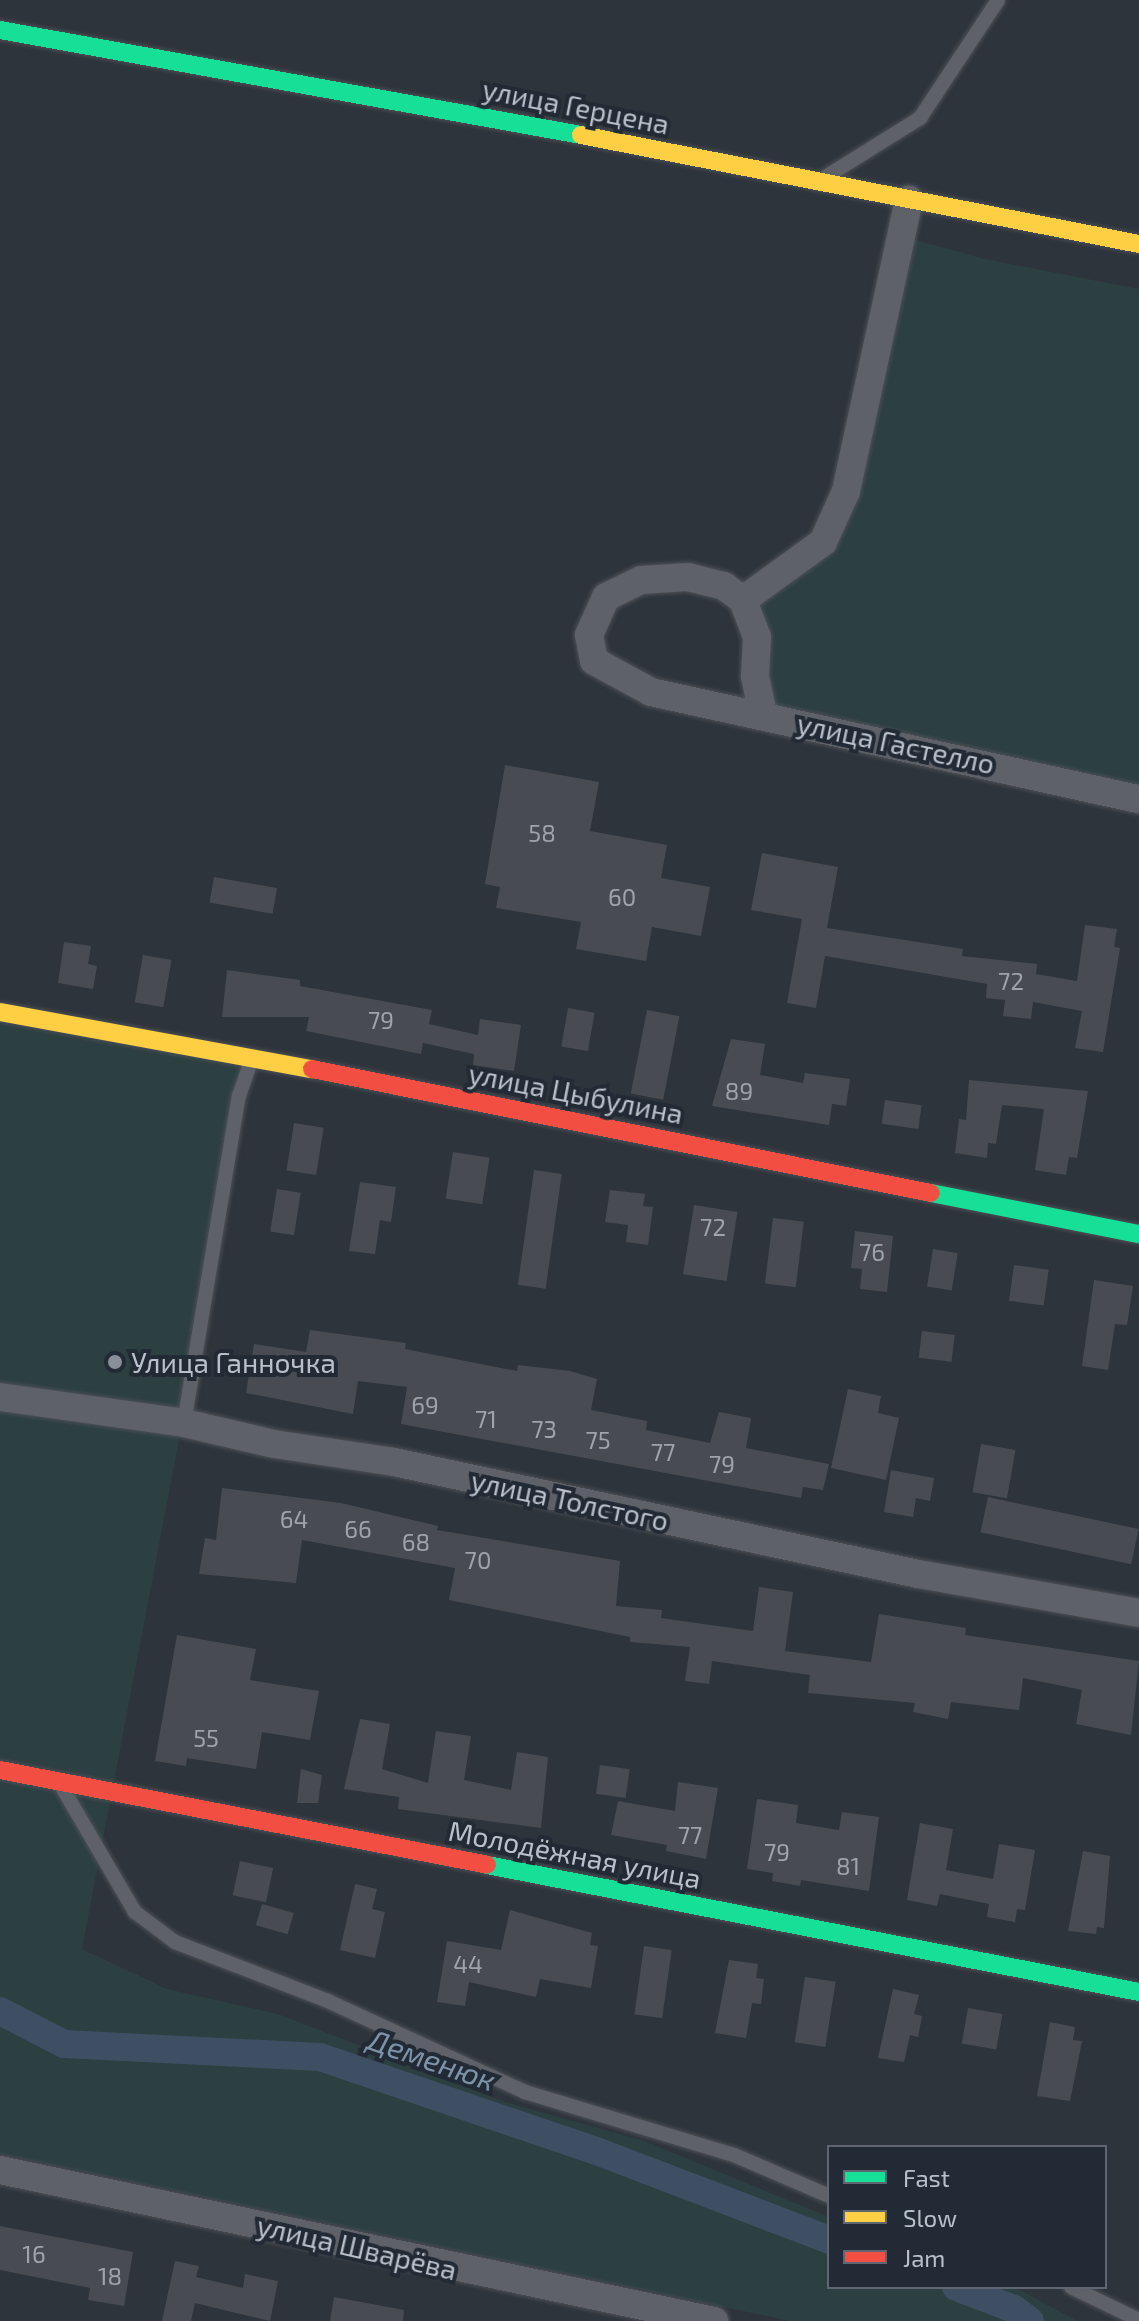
<!DOCTYPE html>
<meta charset="utf-8">
<style>
body{margin:0}
#map{position:relative;width:1139px;height:2321px;overflow:hidden;background:#2e343b;font-family:"Exo 2",sans-serif}
div>[style]{position:absolute}
[style*='--x']{left:calc(var(--x)*1px);top:calc(var(--y)*1px);width:calc(var(--w)*1px);rotate:calc(var(--a)*1deg)}
.green>*{inset:0;background:#2c3f41}
.canal>*{height:28px;margin:-14px;padding:0 14px;transform-origin:14px;border-radius:14px;background:#3f4f63}
.building>*{inset:0;background:#484c52;transform-origin:0 0}
.roads{filter:drop-shadow(0 0 2px #4c5055) drop-shadow(0 0 2px #4c5055)}
.lane>*{height:14px;margin:-7px;padding:0 7px;transform-origin:7px;border-radius:7px;background:#5e6268}
.street>*{height:28px;margin:-14px;padding:0 14px;transform-origin:14px;border-radius:14px;background:#5e6268}
.fast>*{height:18px;margin:-9px;padding:0 9px;transform-origin:9px;border-radius:9px;background:#16e098}
.slow>*{height:18px;margin:-9px;padding:0 9px;transform-origin:9px;border-radius:9px;background:#ffcf43}
.jam>*{height:18px;margin:-9px;padding:0 9px;transform-origin:9px;border-radius:9px;background:#f24e42}
.dots>*{width:22px;height:22px;translate:-50% -50%;box-sizing:border-box;border:4px solid #222a35;border-radius:50%}
span{translate:-50% -50%;white-space:nowrap;text-align:center;line-height:1.15;-webkit-text-stroke:8px #222a35;paint-order:stroke}
.number-label{font-size:24px;color:#9ea3ac}
.number-label span{-webkit-text-stroke-width:0}
.street-label{font-size:28px;color:#bac0ca}
.poi-label{font-size:28px;color:#bac0ca}
.left{translate:0 -50%;text-align:left}
.water-label{font-size:30px;color:#7e92aa;font-style:italic}
.legend{position:absolute;left:827px;top:2145px;width:280px;height:144px;box-sizing:border-box;background:#222a35;border:2px solid #5f6671;margin:0;padding:10px 14px;list-style:none;font-size:24px;color:#bac0ca}
.legend li{display:flex;align-items:center;gap:16px;height:40px}
.legend b{width:40px;border:2px solid #5f6671}
</style>
<div id="map">
<div class="green">
<i style="clip-path:polygon(901px 236px,985px 259px,1139px 289px,1139px 799px,763px 714px,743px 600px,823px 542px)"></i>
<i style="clip-path:polygon(0 1010px,252px 1057px,82px 1949px,167px 1989px,278px 2014px,505px 2102px,642px 2140px,829px 2217px,829px 2287px,1014px 2287px,1077px 2321px,790px 2321px,0 2154px)"></i>
</div>
<div class="canal">
<i style="--x:0;--y:2011;--w:72;--a:27.3"></i>
<i style="--x:64;--y:2044;--w:256;--a:2.9"></i>
<i style="--x:320;--y:2057;--w:295;--a:18.8"></i>
<i style="--x:599;--y:2152;--w:246;--a:20.9"></i>
<i style="--x:956;--y:2287;--w:62;--a:20.8"></i>
<i style="--x:1014;--y:2309;--w:20;--a:37"></i>
</div>
<div class="building">
<i style="clip-path:polygon(505px 765px,599px 782px,590px 831px,667px 845px,661px 878px,710px 887px,701px 936px,652px 927px,646px 961px,576px 949px,581px 922px,496px 908px,500px 887px,485px 884px)"></i>
<i style="clip-path:polygon(762px 853px,838px 867px,827px 928px,963px 949px,962px 956px,1037px 964px,1036px 974px,1077px 981px,1085px 925px,1117px 929px,1114px 947px,1120px 948px,1103px 1052px,1075px 1048px,1082px 1011px,1033px 1002px,1031px 1019px,1003px 1016px,1005px 1000px,986px 998px,987px 984px,825px 956px,816px 1008px,787px 1003px,802px 919px,751px 910px)"></i>
<i style="left:214px;top:877px;width:64px;height:26px;rotate:10deg"></i>
<i style="clip-path:polygon(64px 942px,91px 946px,88px 964px,97px 966px,93px 989px,58px 983px)"></i>
<i style="left:143px;top:955px;width:29px;height:48px;rotate:10deg"></i>
<i style="clip-path:polygon(227px 970px,300px 980px,300px 986px,432px 1010px,429px 1024px,478px 1035px,480px 1019px,521px 1025px,514px 1071px,473px 1065px,474px 1054px,423px 1043px,421px 1054px,306px 1031px,309px 1017px,222px 1017px)"></i>
<i style="left:568px;top:1008px;width:27px;height:39px;rotate:10deg"></i>
<i style="left:647px;top:1010px;width:33px;height:85px;rotate:11deg"></i>
<i style="clip-path:polygon(731px 1039px,765px 1044px,760px 1075px,803px 1083px,805px 1073px,850px 1079px,846px 1106px,832px 1104px,829px 1125px,712px 1106px)"></i>
<i style="clip-path:polygon(969px 1080px,1088px 1091px,1077px 1158px,1069px 1157px,1066px 1175px,1035px 1170px,1044px 1109px,1002px 1105px,996px 1144px,988px 1143px,987px 1158px,955px 1153px,959px 1119px,966px 1120px)"></i>
<i style="left:885px;top:1100px;width:37px;height:24px;rotate:8deg"></i>
<i style="left:294px;top:1123px;width:30px;height:48px;rotate:9deg"></i>
<i style="left:453px;top:1152px;width:37px;height:47px;rotate:9deg"></i>
<i style="left:534px;top:1170px;width:28px;height:116px;rotate:8deg"></i>
<i style="clip-path:polygon(360px 1182px,396px 1187px,391px 1222px,380px 1220px,375px 1254px,349px 1251px)"></i>
<i style="left:277px;top:1189px;width:24px;height:43px;rotate:9deg"></i>
<i style="clip-path:polygon(610px 1190px,645px 1194px,643px 1206px,653px 1207px,648px 1245px,626px 1242px,628px 1225px,605px 1222px)"></i>
<i style="left:694px;top:1205px;width:44px;height:70px;rotate:9deg"></i>
<i style="left:773px;top:1218px;width:31px;height:66px;rotate:7deg"></i>
<i style="clip-path:polygon(855px 1231px,893px 1236px,887px 1292px,860px 1289px,862px 1269px,851px 1268px)"></i>
<i style="left:933px;top:1249px;width:25px;height:38px;rotate:9deg"></i>
<i style="left:1014px;top:1265px;width:35px;height:36px;rotate:8deg"></i>
<i style="clip-path:polygon(1094px 1280px,1133px 1286px,1127px 1325px,1115px 1324px,1108px 1370px,1082px 1366px)"></i>
<i style="clip-path:polygon(310px 1330px,406px 1343px,405px 1349px,517px 1371px,518px 1365px,570px 1371px,597px 1379px,591px 1410px,647px 1421px,646px 1430px,710px 1443px,719px 1412px,751px 1418px,746px 1448px,829px 1464px,823px 1490px,803px 1487px,801px 1498px,401px 1424px,407px 1387px,358px 1381px,353px 1414px,246px 1393px,254px 1344px,306px 1352px)"></i>
<i style="left:922px;top:1331px;width:33px;height:27px;rotate:7deg"></i>
<i style="clip-path:polygon(848px 1389px,881px 1396px,878px 1413px,899px 1418px,886px 1480px,831px 1468px)"></i>
<i style="left:981px;top:1444px;width:35px;height:49px;rotate:10deg"></i>
<i style="clip-path:polygon(891px 1470px,934px 1478px,930px 1501px,916px 1498px,913px 1517px,884px 1512px)"></i>
<i style="clip-path:polygon(222px 1488px,341px 1503px,438px 1526px,437px 1530px,620px 1561px,616px 1606px,662px 1610px,661px 1618px,753px 1631px,759px 1587px,793px 1592px,785px 1651px,871px 1662px,879px 1614px,966px 1628px,965px 1635px,1139px 1661px,1131px 1735px,1076px 1724px,1082px 1690px,1023px 1678px,1019px 1710px,951px 1702px,948px 1719px,913px 1712px,915px 1703px,808px 1693px,810px 1675px,712px 1661px,709px 1684px,685px 1681px,690px 1647px,630px 1642px,630px 1637px,449px 1600px,455px 1568px,302px 1540px,296px 1583px,199px 1574px,205px 1538px,216px 1540px)"></i>
<i style="left:988px;top:1497px;width:154px;height:36px;rotate:12deg"></i>
<i style="clip-path:polygon(177px 1635px,256px 1649px,250px 1680px,319px 1691px,310px 1740px,262px 1732px,256px 1769px,187px 1758px,186px 1766px,155px 1761px)"></i>
<i style="clip-path:polygon(360px 1719px,390px 1724px,382px 1769px,428px 1783px,436px 1731px,471px 1736px,464px 1780px,511px 1790px,517px 1752px,548px 1757px,541px 1828px,398px 1809px,399px 1797px,344px 1789px)"></i>
<i style="left:600px;top:1765px;width:30px;height:29px;rotate:8deg"></i>
<i style="clip-path:polygon(301px 1769px,322px 1775px,318px 1803px,297px 1803px)"></i>
<i style="clip-path:polygon(678px 1782px,718px 1788px,706px 1859px,666px 1851px,667px 1845px,611px 1835px,618px 1801px,675px 1811px)"></i>
<i style="clip-path:polygon(757px 1799px,798px 1805px,796px 1823px,839px 1830px,842px 1812px,879px 1817px,869px 1891px,801px 1880px,800px 1886px,772px 1881px,773px 1873px,747px 1869px)"></i>
<i style="clip-path:polygon(920px 1823px,953px 1829px,946px 1870px,993px 1879px,999px 1844px,1035px 1850px,1025px 1910px,1017px 1909px,1015px 1922px,987px 1917px,989px 1904px,940px 1894px,937px 1906px,907px 1900px)"></i>
<i style="clip-path:polygon(1083px 1851px,1110px 1856px,1104px 1928px,1097px 1927px,1096px 1934px,1068px 1931px)"></i>
<i style="left:240px;top:1861px;width:34px;height:35px;rotate:12deg"></i>
<i style="clip-path:polygon(355px 1884px,377px 1889px,372px 1909px,385px 1912px,375px 1958px,340px 1950px)"></i>
<i style="left:262px;top:1904px;width:33px;height:22px;rotate:16deg"></i>
<i style="clip-path:polygon(510px 1910px,592px 1933px,590px 1945px,598px 1946px,591px 1988px,540px 1979px,536px 1997px,469px 1982px,465px 2006px,437px 2002px,447px 1941px,501px 1950px)"></i>
<i style="left:644px;top:1946px;width:28px;height:69px;rotate:8deg"></i>
<i style="clip-path:polygon(729px 1960px,758px 1964px,756px 1978px,764px 1979px,761px 2004px,752px 2003px,746px 2038px,715px 2033px)"></i>
<i style="left:805px;top:1977px;width:31px;height:66px;rotate:9deg"></i>
<i style="clip-path:polygon(893px 1989px,919px 1995px,914px 2014px,922px 2016px,918px 2037px,910px 2035px,904px 2062px,878px 2058px)"></i>
<i style="left:968px;top:2008px;width:35px;height:36px;rotate:10deg"></i>
<i style="clip-path:polygon(1050px 2022px,1075px 2027px,1073px 2040px,1082px 2041px,1070px 2101px,1037px 2096px)"></i>
<i style="clip-path:polygon(0 2226px,133px 2252px,124px 2306px,88px 2300px,90px 2288px,0 2270px)"></i>
<i style="clip-path:polygon(175px 2261px,199px 2266px,196px 2277px,243px 2288px,245px 2274px,278px 2281px,270px 2321px,195px 2303px,191px 2321px,162px 2321px)"></i>
<i style="clip-path:polygon(334px 2297px,404px 2310px,403px 2321px,330px 2321px)"></i>
</div>
<div class="roads">
<div class="lane">
<i style="--x:827;--y:176;--w:110;--a:-31.9"></i>
<i style="--x:920;--y:118;--w:141;--a:-56.5"></i>
<i style="--x:184;--y:1423;--w:332;--a:-80.5"></i>
<i style="--x:239;--y:1096;--w:37;--a:-71"></i>
<i style="--x:63;--y:1789;--w:143;--a:59.7"></i>
<i style="--x:135;--y:1912;--w:50;--a:36.9"></i>
<i style="--x:175;--y:1942;--w:164;--a:21.1"></i>
<i style="--x:328;--y:2001;--w:217;--a:24.8"></i>
<i style="--x:525;--y:2092;--w:218;--a:16.8"></i>
<i style="--x:734;--y:2155;--w:103;--a:23.3"></i>
<i style="--x:1071;--y:2287;--w:76;--a:25.9"></i>
</div>
<div class="street">
<i style="--x:743;--y:600;--w:99;--a:-35.9"></i>
<i style="--x:823;--y:542;--w:56;--a:-65.7"></i>
<i style="--x:846;--y:491;--w:298;--a:-77.8"></i>
<i style="--x:763;--y:714;--w:39;--a:-102"></i>
<i style="--x:755;--y:676;--w:39;--a:-87"></i>
<i style="--x:757;--y:637;--w:40;--a:-111"></i>
<i style="--x:743;--y:600;--w:24;--a:-144"></i>
<i style="--x:724;--y:586;--w:37;--a:-166"></i>
<i style="--x:688;--y:577;--w:47;--a:176.3"></i>
<i style="--x:641;--y:580;--w:39;--a:154"></i>
<i style="--x:606;--y:597;--w:42;--a:114.1"></i>
<i style="--x:589;--y:635;--w:26;--a:79"></i>
<i style="--x:594;--y:661;--w:65;--a:28.5"></i>
<i style="--x:651;--y:692;--w:500;--a:12.4"></i>
<i style="--x:0;--y:1397;--w:186;--a:8"></i>
<i style="--x:184;--y:1423;--w:92;--a:13.1"></i>
<i style="--x:274;--y:1444;--w:121;--a:8.5"></i>
<i style="--x:394;--y:1462;--w:536;--a:12.06"></i>
<i style="--x:918;--y:1574;--w:224;--a:10"></i>
<i style="--x:0;--y:2170;--w:730;--a:11.94"></i>
</div>
<div class="fast">
<i style="--x:0;--y:30;--w:590;--a:10.24"></i>
<i style="--x:931;--y:1193;--w:212;--a:11.2"></i>
<i style="--x:487;--y:1865;--w:664;--a:11.02"></i>
</div>
<div class="slow">
<i style="--x:581;--y:135;--w:569;--a:11.05"></i>
<i style="--x:0;--y:1012;--w:317;--a:10.4"></i>
</div>
<div class="jam">
<i style="--x:312;--y:1069;--w:631;--a:11.33"></i>
<i style="--x:0;--y:1770;--w:496;--a:11"></i>
</div>
</div>
<div class="dots">
<i style="left:115px;top:1362px;background:#898f98"></i>
</div>
<div class="number-label">
<span style="left:542px;top:833px">58</span>
<span style="left:622px;top:897px">60</span>
<span style="left:1011px;top:981px">72</span>
<span style="left:381px;top:1020px">79</span>
<span style="left:739px;top:1091px">89</span>
<span style="left:713px;top:1227px">72</span>
<span style="left:872px;top:1252px">76</span>
<span style="left:425px;top:1405px">69</span>
<span style="left:486px;top:1419px">71</span>
<span style="left:544px;top:1429px">73</span>
<span style="left:598px;top:1440px">75</span>
<span style="left:663px;top:1452px">77</span>
<span style="left:722px;top:1464px">79</span>
<span style="left:294px;top:1519px">64</span>
<span style="left:358px;top:1529px">66</span>
<span style="left:416px;top:1542px">68</span>
<span style="left:478px;top:1560px">70</span>
<span style="left:206px;top:1738px">55</span>
<span style="left:690px;top:1835px">77</span>
<span style="left:777px;top:1852px">79</span>
<span style="left:848px;top:1866px">81</span>
<span style="left:468px;top:1964px">44</span>
<span style="left:34px;top:2254px">16</span>
<span style="left:110px;top:2276px">18</span>
</div>
<div class="street-label">
<span style="left:576px;top:106px;rotate:11deg">улица Герцена</span>
<span style="left:896px;top:743px;rotate:12deg">улица Гастелло</span>
<span style="left:576px;top:1093px;rotate:11deg">улица Цыбулина</span>
<span style="left:570px;top:1500px;rotate:12deg">улица Толстого</span>
<span style="left:575px;top:1854px;rotate:11deg">Молодёжная улица</span>
<span style="left:357px;top:2247px;rotate:13deg">улица Шварёва</span>
</div>
<div class="poi-label">
<span class="left" style="left:131px;top:1362px">Улица Ганночка</span>
</div>
<div class="water-label">
<span style="left:432px;top:2059px;rotate:19deg">Деменюк</span>
</div>
<ul class="legend">
<li><b style="height:10px;background:#16e098"></b>Fast</li>
<li><b style="height:10px;background:#ffcf43"></b>Slow</li>
<li><b style="height:10px;background:#f24e42"></b>Jam</li>
</ul>
</div>
